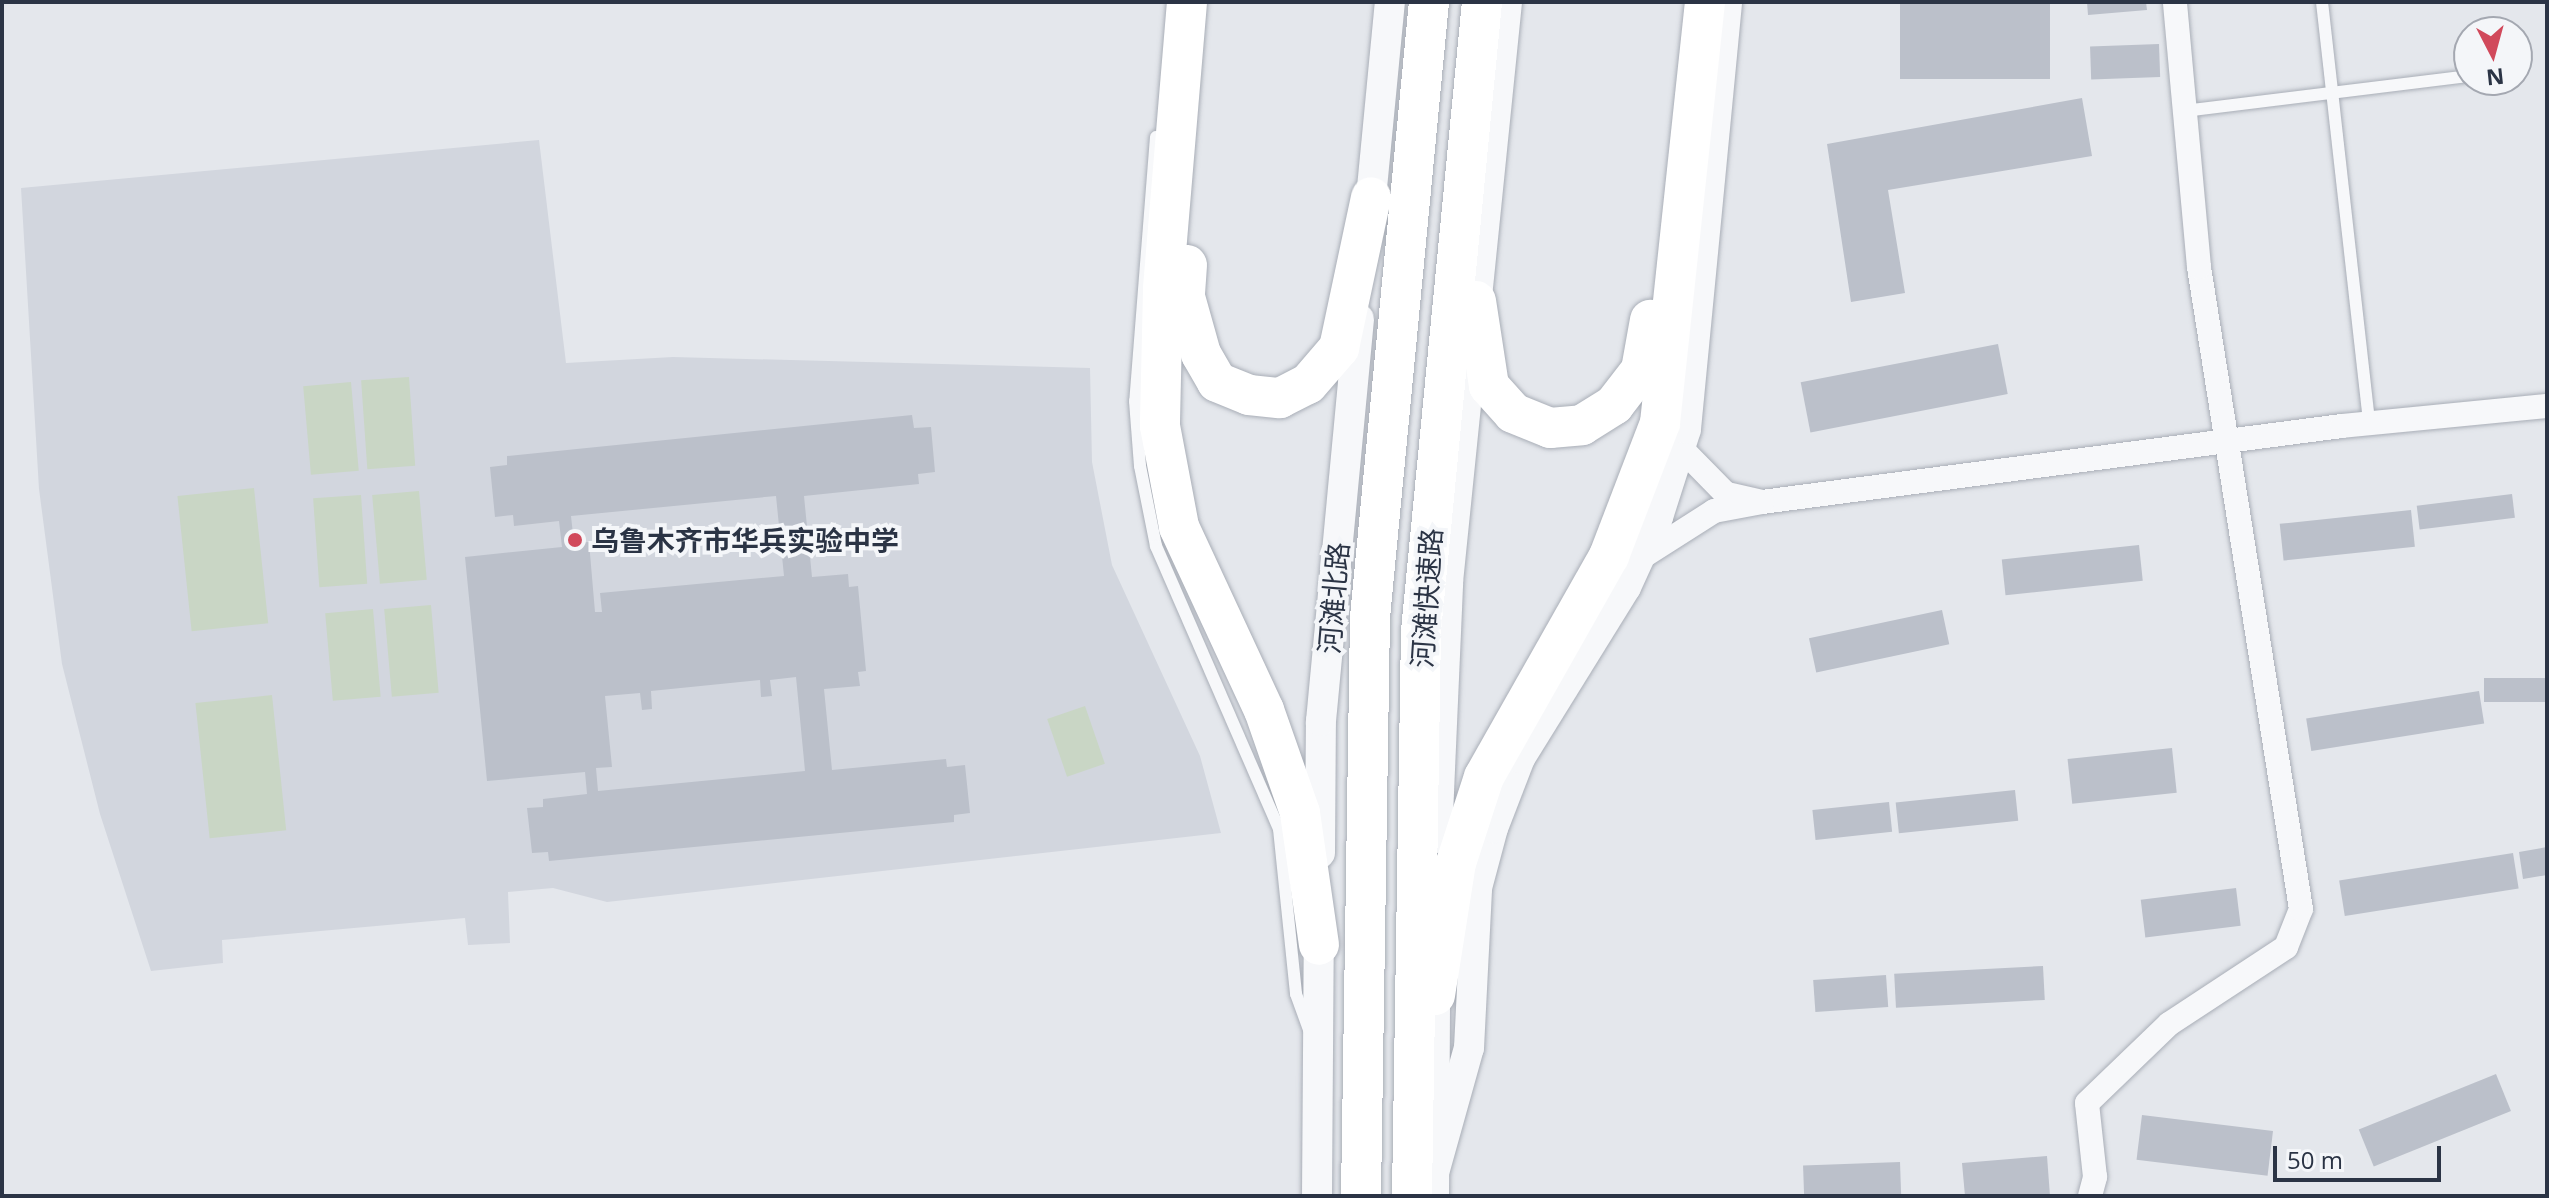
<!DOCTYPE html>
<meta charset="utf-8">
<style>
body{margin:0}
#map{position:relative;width:2549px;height:1198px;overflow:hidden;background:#e4e7ec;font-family:"Open Sans","Noto Sans SC",sans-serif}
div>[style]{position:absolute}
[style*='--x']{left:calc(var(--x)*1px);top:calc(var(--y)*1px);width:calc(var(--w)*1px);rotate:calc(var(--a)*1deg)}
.built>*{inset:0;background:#d2d6de}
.green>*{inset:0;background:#c9d6c5;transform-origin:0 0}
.building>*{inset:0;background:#bbc0ca;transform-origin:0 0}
.roads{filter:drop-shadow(0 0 2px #a9aeb7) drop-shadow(0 0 2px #a9aeb7)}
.service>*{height:12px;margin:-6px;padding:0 6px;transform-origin:6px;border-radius:6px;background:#f7f8fa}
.minor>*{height:24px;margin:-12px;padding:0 12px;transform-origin:12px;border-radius:12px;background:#f7f8fa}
.tertiary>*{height:30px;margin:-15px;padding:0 15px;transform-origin:15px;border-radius:15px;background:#f7f8fa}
.trunk>*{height:40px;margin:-20px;padding:0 20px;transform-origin:20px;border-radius:20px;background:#fff}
.dots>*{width:22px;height:22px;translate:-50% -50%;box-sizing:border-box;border:4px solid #f4f6f9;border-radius:50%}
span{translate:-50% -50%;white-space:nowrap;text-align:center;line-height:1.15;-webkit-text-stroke:8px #f4f6f9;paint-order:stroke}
.poi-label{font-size:28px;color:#2b3445;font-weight:700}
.left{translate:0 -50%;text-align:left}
.street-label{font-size:28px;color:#2b3445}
.frame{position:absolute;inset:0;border:4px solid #2b3445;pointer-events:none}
.north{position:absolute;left:2453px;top:16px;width:80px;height:80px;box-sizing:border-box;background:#f4f6f9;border:2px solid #a4a8b1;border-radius:50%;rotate:174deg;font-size:22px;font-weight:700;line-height:32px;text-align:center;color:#2b3445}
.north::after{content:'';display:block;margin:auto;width:28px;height:36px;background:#d1495b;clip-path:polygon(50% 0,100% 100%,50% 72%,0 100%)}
.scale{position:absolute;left:2273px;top:1146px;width:168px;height:36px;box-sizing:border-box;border:4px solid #2b3445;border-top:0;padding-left:10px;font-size:24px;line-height:28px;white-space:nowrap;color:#2b3445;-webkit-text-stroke:6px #f4f6f9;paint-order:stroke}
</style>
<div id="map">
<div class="built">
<i style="clip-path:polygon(539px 140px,566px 363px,673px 357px,1090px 368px,1092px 462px,1112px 565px,1200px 756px,1221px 833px,607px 902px,553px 888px,508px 892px,510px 943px,468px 945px,465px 918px,222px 940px,223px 963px,151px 971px,100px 814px,62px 664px,39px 489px,21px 188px)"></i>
</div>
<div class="green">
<i style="left:409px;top:377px;width:89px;height:48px;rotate:86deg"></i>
<i style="left:351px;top:382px;width:89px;height:48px;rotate:85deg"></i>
<i style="left:254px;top:488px;width:136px;height:77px;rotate:84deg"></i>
<i style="left:419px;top:491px;width:89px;height:47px;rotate:85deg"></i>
<i style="left:361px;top:495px;width:89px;height:48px;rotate:86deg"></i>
<i style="left:431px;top:605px;width:88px;height:47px;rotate:85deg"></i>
<i style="left:373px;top:609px;width:88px;height:48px;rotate:85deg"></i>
<i style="left:272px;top:695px;width:136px;height:77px;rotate:84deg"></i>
<i style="left:1085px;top:706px;width:61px;height:40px;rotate:71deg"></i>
</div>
<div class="building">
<i style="left:1900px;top:2px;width:150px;height:77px"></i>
<i style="clip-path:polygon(2087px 2px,2146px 2px,2147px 10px,2088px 15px)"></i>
<i style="left:2159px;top:44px;width:33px;height:69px;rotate:88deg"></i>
<i style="clip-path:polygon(2082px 98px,2092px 156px,1888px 190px,1905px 293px,1851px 302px,1827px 144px)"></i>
<i style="left:1998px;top:344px;width:51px;height:201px;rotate:79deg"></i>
<i style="clip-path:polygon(evenodd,912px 415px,914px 428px,931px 427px,935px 472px,918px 474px,919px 484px,804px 496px,812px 577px,848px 574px,849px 587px,858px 586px,866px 671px,858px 672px,860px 686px,824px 689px,832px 770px,946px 759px,947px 767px,965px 765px,970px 813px,954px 815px,954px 822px,549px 861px,548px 852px,532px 853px,527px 808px,543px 807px,543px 799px,587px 794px,585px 772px,487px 781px,465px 557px,562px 547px,559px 521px,514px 526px,513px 515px,495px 517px,490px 467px,507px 465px,507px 456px,912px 415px,776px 496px,784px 576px,600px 593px,602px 612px,595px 612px,589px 542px,574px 543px,571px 516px,776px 496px,912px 415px,796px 677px,805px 771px,598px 791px,596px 768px,612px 767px,605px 696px,640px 693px,642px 710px,652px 709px,651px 691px,760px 680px,761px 697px,772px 696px,770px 680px,796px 677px)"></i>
<i style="left:2512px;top:494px;width:24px;height:96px;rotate:83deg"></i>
<i style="left:2411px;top:510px;width:37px;height:132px;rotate:84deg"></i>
<i style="left:2139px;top:545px;width:36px;height:138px;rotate:84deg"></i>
<i style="left:1942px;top:610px;width:35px;height:136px;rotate:78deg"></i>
<i style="left:2547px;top:678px;width:24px;height:63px;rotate:90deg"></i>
<i style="left:2479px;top:691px;width:33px;height:175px;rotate:81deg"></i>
<i style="left:2172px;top:748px;width:45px;height:105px;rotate:84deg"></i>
<i style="left:2015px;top:790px;width:31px;height:120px;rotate:84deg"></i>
<i style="left:1889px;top:802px;width:30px;height:77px;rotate:84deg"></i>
<i style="clip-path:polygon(2547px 847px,2547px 875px,2523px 879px,2519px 852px)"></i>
<i style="left:2513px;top:853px;width:36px;height:176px;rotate:81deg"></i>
<i style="left:2236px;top:888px;width:38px;height:96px;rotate:83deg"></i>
<i style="left:2043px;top:966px;width:34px;height:149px;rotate:87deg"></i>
<i style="left:1886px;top:975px;width:32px;height:73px;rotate:86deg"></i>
<i style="left:2496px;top:1074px;width:40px;height:148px;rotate:68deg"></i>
<i style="left:2142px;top:1115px;width:132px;height:45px;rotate:7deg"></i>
<i style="clip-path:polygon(2047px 1156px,2050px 1196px,1965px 1196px,1962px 1163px)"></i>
<i style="left:1900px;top:1162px;width:34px;height:97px;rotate:88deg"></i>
</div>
<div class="roads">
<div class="service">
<i style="--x:2322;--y:2;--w:424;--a:83.6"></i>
<i style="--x:2184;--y:111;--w:286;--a:-7"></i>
<i style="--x:1156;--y:137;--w:265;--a:94.5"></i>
<i style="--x:1135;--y:401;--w:65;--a:85.6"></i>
<i style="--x:1140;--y:466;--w:82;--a:78.7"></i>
<i style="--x:1156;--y:546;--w:309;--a:66.5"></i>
<i style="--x:1279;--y:829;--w:166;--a:84.1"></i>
<i style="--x:1296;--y:994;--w:38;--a:70"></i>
</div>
<div class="minor">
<i style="--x:1762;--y:502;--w:585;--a:-7.47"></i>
<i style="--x:2342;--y:426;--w:206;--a:-5.6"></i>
<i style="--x:1639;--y:559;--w:89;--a:-32.6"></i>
<i style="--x:1714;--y:511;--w:49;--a:-10.6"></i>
<i style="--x:1762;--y:502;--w:37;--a:-167"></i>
<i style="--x:1726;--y:494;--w:66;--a:-134.4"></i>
<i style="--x:2090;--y:1196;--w:20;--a:-75"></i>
<i style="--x:2095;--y:1177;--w:74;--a:-96.2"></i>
<i style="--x:2087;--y:1103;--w:114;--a:-43.9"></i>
<i style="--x:2169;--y:1024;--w:140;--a:-33.3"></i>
<i style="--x:2286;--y:947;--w:41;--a:-68.5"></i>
<i style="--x:2301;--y:909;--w:650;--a:-99.03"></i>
<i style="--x:2199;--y:267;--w:266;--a:-95.2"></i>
</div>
<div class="tertiary">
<i style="--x:1369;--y:219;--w:218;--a:-84.5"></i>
<i style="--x:1437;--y:838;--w:256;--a:-87.5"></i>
<i style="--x:1448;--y:582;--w:583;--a:-84.19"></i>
<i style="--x:1320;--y:853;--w:132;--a:-89.6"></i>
<i style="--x:1321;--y:721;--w:404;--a:-84.6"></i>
<i style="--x:1434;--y:1173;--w:130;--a:-74.4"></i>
<i style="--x:1469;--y:1048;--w:160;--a:-87.1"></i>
<i style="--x:1477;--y:888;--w:62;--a:-75.1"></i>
<i style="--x:1493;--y:828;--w:75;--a:-68.9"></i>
<i style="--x:1520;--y:758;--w:201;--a:-58.2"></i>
<i style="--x:1626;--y:587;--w:77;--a:-65.4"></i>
<i style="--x:1658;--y:517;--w:92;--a:-72.3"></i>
<i style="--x:1686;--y:429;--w:429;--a:-84.5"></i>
<i style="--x:1317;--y:1196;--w:271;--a:-89.6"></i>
<i style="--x:1434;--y:1196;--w:222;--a:-89.7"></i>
</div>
<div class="trunk">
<i style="--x:1187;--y:2;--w:289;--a:94.8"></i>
<i style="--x:1163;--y:290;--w:136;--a:91.3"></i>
<i style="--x:1160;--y:426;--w:103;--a:79.3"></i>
<i style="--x:1179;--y:527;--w:202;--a:65.1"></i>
<i style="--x:1264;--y:710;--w:109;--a:70.7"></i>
<i style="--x:1300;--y:813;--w:133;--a:81.8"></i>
<i style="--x:1187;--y:265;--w:32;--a:94"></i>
<i style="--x:1185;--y:297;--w:59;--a:74.3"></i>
<i style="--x:1201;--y:354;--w:32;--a:60"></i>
<i style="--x:1217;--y:382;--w:35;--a:22"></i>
<i style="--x:1249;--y:395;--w:31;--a:6"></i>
<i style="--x:1280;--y:398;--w:31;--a:-27"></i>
<i style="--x:1308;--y:384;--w:48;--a:-49.3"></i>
<i style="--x:1339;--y:348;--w:154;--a:-78"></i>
<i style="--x:1476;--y:301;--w:86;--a:81.3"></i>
<i style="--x:1489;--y:386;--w:36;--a:48"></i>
<i style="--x:1513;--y:413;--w:40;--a:22"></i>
<i style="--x:1550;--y:428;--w:32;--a:-5"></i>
<i style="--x:1582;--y:425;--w:38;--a:-32"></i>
<i style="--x:1614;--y:405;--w:44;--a:-52.4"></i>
<i style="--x:1641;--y:370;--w:51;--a:-79.8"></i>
<i style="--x:1435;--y:995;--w:134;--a:-81"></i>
<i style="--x:1456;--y:863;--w:90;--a:-72"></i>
<i style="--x:1484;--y:777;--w:254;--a:-60.5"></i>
<i style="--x:1609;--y:556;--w:142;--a:-69"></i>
<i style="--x:1660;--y:423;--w:423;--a:-83.9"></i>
<i style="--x:1361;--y:1196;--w:579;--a:-89.11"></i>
<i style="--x:1370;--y:617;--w:618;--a:-84.52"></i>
<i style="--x:1412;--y:1196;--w:565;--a:-89.09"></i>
<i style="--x:1421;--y:631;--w:632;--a:-84.46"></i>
</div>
</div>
<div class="dots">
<i style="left:575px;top:540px;background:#d1495b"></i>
</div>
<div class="poi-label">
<span class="left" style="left:591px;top:540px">乌鲁木齐市华兵实验中学</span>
</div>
<div class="street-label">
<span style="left:1333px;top:598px;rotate:-85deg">河滩北路</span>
<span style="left:1426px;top:598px;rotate:-86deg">河滩快速路</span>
</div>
<div class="frame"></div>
<div class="north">N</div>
<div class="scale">50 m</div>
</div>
